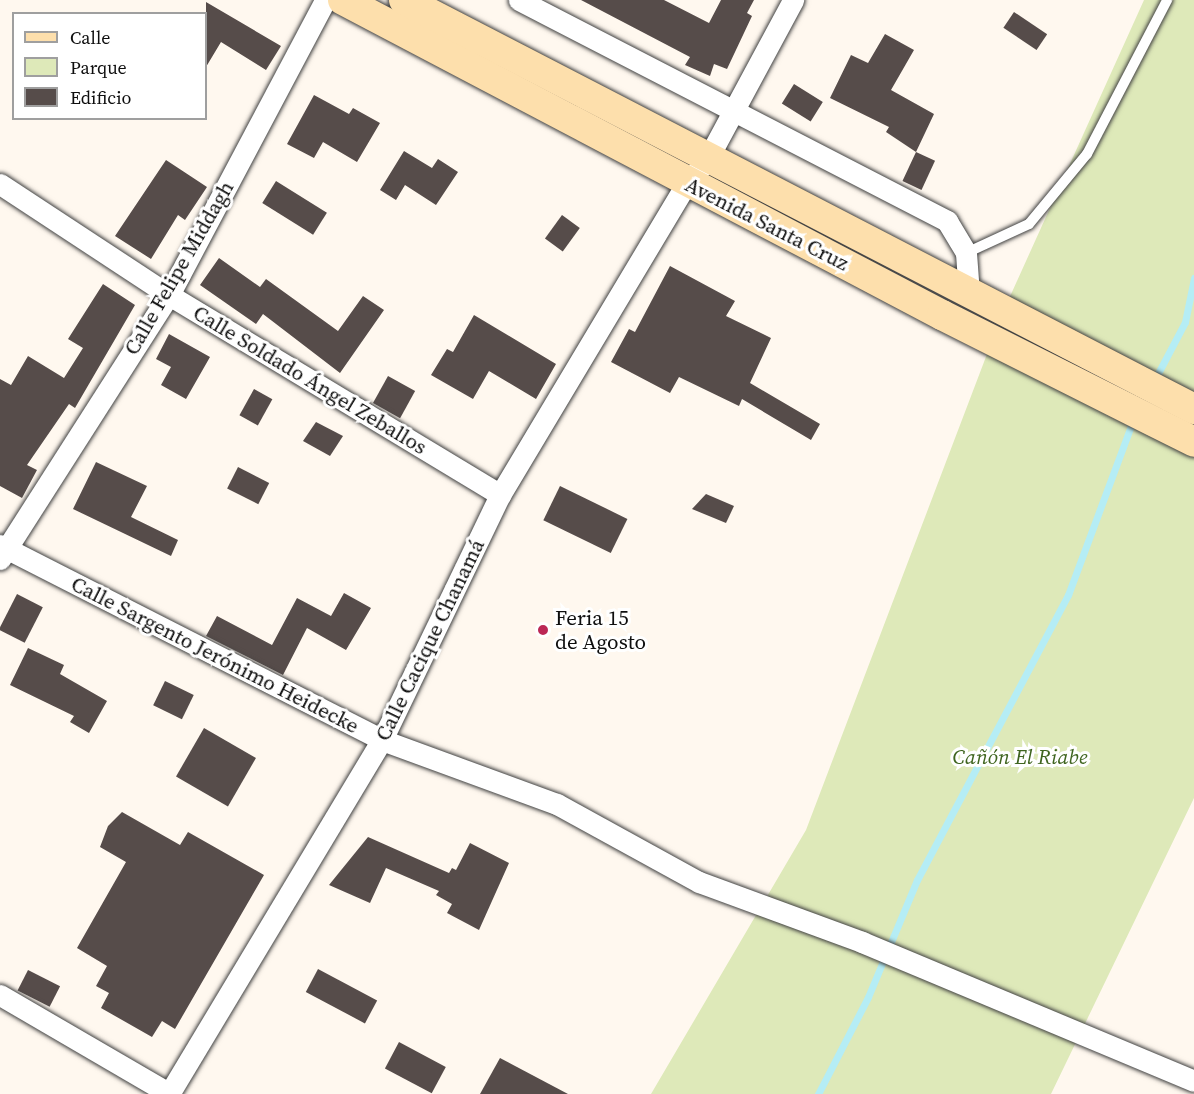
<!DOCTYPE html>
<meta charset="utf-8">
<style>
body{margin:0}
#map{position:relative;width:1194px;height:1094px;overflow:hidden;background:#fff8ef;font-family:"Source Serif 4",serif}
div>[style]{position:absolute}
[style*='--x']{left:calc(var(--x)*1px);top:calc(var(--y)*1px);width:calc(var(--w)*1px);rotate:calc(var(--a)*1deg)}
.green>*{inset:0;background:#dee9b9}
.stream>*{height:7px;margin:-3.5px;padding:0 3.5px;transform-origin:3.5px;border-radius:3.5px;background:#b5edf5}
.building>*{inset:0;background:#564c4a;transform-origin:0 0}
.roads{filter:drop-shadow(0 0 2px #414141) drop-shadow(0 0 2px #414141)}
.lane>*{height:10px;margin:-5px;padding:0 5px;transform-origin:5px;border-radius:5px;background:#fff}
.street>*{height:21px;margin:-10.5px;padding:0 10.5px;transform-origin:10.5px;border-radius:10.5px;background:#fff}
.secondary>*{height:30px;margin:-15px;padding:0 15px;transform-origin:15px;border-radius:15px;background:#fddfac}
.dots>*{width:16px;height:16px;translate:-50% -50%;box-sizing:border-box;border:3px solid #fff;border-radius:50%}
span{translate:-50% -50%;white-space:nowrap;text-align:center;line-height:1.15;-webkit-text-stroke:6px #fff;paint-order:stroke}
.street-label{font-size:21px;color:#0e0e0e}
.poi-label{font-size:21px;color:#0e0e0e}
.left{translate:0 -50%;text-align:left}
.park-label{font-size:21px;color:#3f651f;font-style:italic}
.legend{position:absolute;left:12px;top:12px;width:195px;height:108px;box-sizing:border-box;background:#fff;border:2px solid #9f9f9f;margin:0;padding:8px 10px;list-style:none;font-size:18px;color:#0e0e0e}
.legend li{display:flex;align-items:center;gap:12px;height:30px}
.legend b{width:30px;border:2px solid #9f9f9f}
</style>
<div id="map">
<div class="green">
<i style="clip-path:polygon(1144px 0,1194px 0,1194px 798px,1051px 1094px,651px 1094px,806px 830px,1003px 312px)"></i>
</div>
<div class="stream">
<i style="--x:1155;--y:379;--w:64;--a:-62.2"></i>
<i style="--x:1185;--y:322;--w:45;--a:-78.4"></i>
<i style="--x:818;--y:1094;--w:109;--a:-62.7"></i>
<i style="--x:868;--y:997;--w:127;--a:-67.3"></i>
<i style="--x:917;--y:880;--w:323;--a:-62.1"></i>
<i style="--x:1068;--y:595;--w:189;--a:-69.6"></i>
</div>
<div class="building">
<i style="clip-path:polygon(581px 0,664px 0,709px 23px,721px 0,754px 0,747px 13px,752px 16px,727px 69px,714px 64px,710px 76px,685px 65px,690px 57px)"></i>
<i style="clip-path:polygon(206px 2px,281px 46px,266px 70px,221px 42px,206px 67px)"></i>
<i style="left:1014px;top:12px;width:40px;height:19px;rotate:34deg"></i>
<i style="clip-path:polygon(885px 34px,914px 50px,891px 90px,934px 114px,916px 152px,886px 132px,889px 127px,830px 98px,851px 55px,868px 63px)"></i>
<i style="left:794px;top:84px;width:34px;height:23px;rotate:32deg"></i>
<i style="clip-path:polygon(314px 95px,349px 114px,353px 108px,380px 123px,357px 162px,323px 142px,314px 158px,287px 144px)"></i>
<i style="clip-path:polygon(404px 151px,432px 168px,438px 159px,458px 172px,436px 205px,405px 185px,396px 200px,380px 190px)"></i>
<i style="left:916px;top:152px;width:21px;height:32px;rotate:25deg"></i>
<i style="clip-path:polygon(166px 160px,207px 187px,185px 220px,178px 215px,151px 259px,115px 236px)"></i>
<i style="left:276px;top:181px;width:60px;height:26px;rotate:32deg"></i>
<i style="left:562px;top:215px;width:22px;height:29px;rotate:36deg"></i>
<i style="clip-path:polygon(219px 258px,260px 287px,266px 279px,338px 331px,363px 296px,384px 310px,340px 373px,263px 314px,256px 324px,200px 285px)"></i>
<i style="clip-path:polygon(670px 266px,735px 301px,726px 316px,771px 338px,750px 383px,820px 424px,811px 440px,742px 399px,739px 406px,679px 377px,670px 393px,611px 362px,629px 329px,635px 332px)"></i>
<i style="clip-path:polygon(103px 284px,135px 305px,75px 408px,69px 404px,27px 465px,37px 470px,22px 498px,0 486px,0 379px,11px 385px,28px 356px,64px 378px,83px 348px,68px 339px)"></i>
<i style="clip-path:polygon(474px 315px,556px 364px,536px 399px,489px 371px,473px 399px,431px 375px,447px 349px,453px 352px)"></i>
<i style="clip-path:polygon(169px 334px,210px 357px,186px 399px,161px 385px,171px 367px,156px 359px)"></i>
<i style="left:388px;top:376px;width:31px;height:31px;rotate:29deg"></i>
<i style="left:254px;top:389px;width:21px;height:30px;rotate:29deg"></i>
<i style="clip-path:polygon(316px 422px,343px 436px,330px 456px,303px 441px)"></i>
<i style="clip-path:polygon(96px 462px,147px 486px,131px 517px,178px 540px,171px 556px,73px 509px)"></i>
<i style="left:238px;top:467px;width:35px;height:24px;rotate:27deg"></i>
<i style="left:560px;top:486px;width:75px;height:38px;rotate:26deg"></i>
<i style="clip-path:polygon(706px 494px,734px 506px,726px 523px,692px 509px)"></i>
<i style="clip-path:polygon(344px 593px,371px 608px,346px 650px,307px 628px,283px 675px,206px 636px,217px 616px,272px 645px,297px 598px,331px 616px)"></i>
<i style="left:17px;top:594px;width:29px;height:40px;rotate:27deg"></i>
<i style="clip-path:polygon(28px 648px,64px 665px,60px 674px,107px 701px,89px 733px,70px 722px,74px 716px,10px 685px)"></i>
<i style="left:165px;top:681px;width:32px;height:27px;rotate:26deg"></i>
<i style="left:204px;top:728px;width:60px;height:56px;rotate:30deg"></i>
<i style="clip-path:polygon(122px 812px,180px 845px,188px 832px,264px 875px,175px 1029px,162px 1021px,152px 1037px,101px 1008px,109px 993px,96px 986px,107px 966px,77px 948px,126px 862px,100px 847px,108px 826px)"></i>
<i style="clip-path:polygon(368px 837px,449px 873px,452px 868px,456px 870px,470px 843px,509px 863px,479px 930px,447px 913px,452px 904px,436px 895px,439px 891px,386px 868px,370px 903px,329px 885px)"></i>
<i style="left:318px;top:969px;width:67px;height:26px;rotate:28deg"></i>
<i style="left:28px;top:970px;width:36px;height:23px;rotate:27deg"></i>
<i style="left:399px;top:1042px;width:53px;height:30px;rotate:28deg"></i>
<i style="clip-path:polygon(500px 1058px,568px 1094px,480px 1094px)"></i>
</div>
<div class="roads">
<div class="lane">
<i style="--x:966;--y:253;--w:69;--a:-24.7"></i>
<i style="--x:1029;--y:224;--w:91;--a:-50.4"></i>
<i style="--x:1087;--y:154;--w:174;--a:-62.5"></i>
</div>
<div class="street">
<i style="--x:519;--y:0;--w:482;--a:27.3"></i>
<i style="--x:947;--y:221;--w:37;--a:59"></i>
<i style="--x:966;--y:253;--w:41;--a:85.8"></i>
<i style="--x:0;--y:184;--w:202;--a:33.3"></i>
<i style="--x:169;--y:295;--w:387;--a:31.1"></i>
<i style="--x:0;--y:545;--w:429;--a:27"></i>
<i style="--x:382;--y:740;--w:186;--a:20.1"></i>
<i style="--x:557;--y:804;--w:162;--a:28.8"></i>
<i style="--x:699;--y:882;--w:174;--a:20.2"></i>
<i style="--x:862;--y:942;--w:360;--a:22.7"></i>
<i style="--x:0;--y:559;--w:313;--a:-57.4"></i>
<i style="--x:169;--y:295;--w:334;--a:-62.1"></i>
<i style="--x:0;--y:995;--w:197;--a:30.2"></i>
<i style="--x:169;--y:1094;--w:413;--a:-59"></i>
<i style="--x:382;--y:740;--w:272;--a:-64.3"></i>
<i style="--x:500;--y:495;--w:364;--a:-59.1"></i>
<i style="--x:687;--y:183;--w:30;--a:-49"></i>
<i style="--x:707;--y:160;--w:182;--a:-61.7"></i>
</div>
<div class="secondary">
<i style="--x:343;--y:0;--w:677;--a:27.74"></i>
<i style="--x:942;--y:315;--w:282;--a:26.7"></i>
<i style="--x:404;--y:0;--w:890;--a:27.37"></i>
</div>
</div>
<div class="dots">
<i style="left:543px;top:630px;background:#bc2855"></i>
</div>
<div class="street-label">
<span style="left:767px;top:224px;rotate:27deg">Avenida Santa Cruz</span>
<span style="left:179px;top:268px;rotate:-60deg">Calle Felipe Middagh</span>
<span style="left:310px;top:380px;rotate:31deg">Calle Soldado Ángel Zeballos</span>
<span style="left:430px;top:640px;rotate:-64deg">Calle Cacique Chanamá</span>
<span style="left:215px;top:655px;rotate:27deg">Calle Sargento Jerónimo Heidecke</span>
</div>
<div class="poi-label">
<span class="left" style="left:555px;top:630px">Feria 15<br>de Agosto</span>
</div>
<div class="park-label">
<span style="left:1020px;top:757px">Cañón El Riabe</span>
</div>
<ul class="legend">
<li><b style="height:8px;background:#fddfac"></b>Calle</li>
<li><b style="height:16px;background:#dee9b9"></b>Parque</li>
<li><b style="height:16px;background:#564c4a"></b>Edificio</li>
</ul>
</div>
